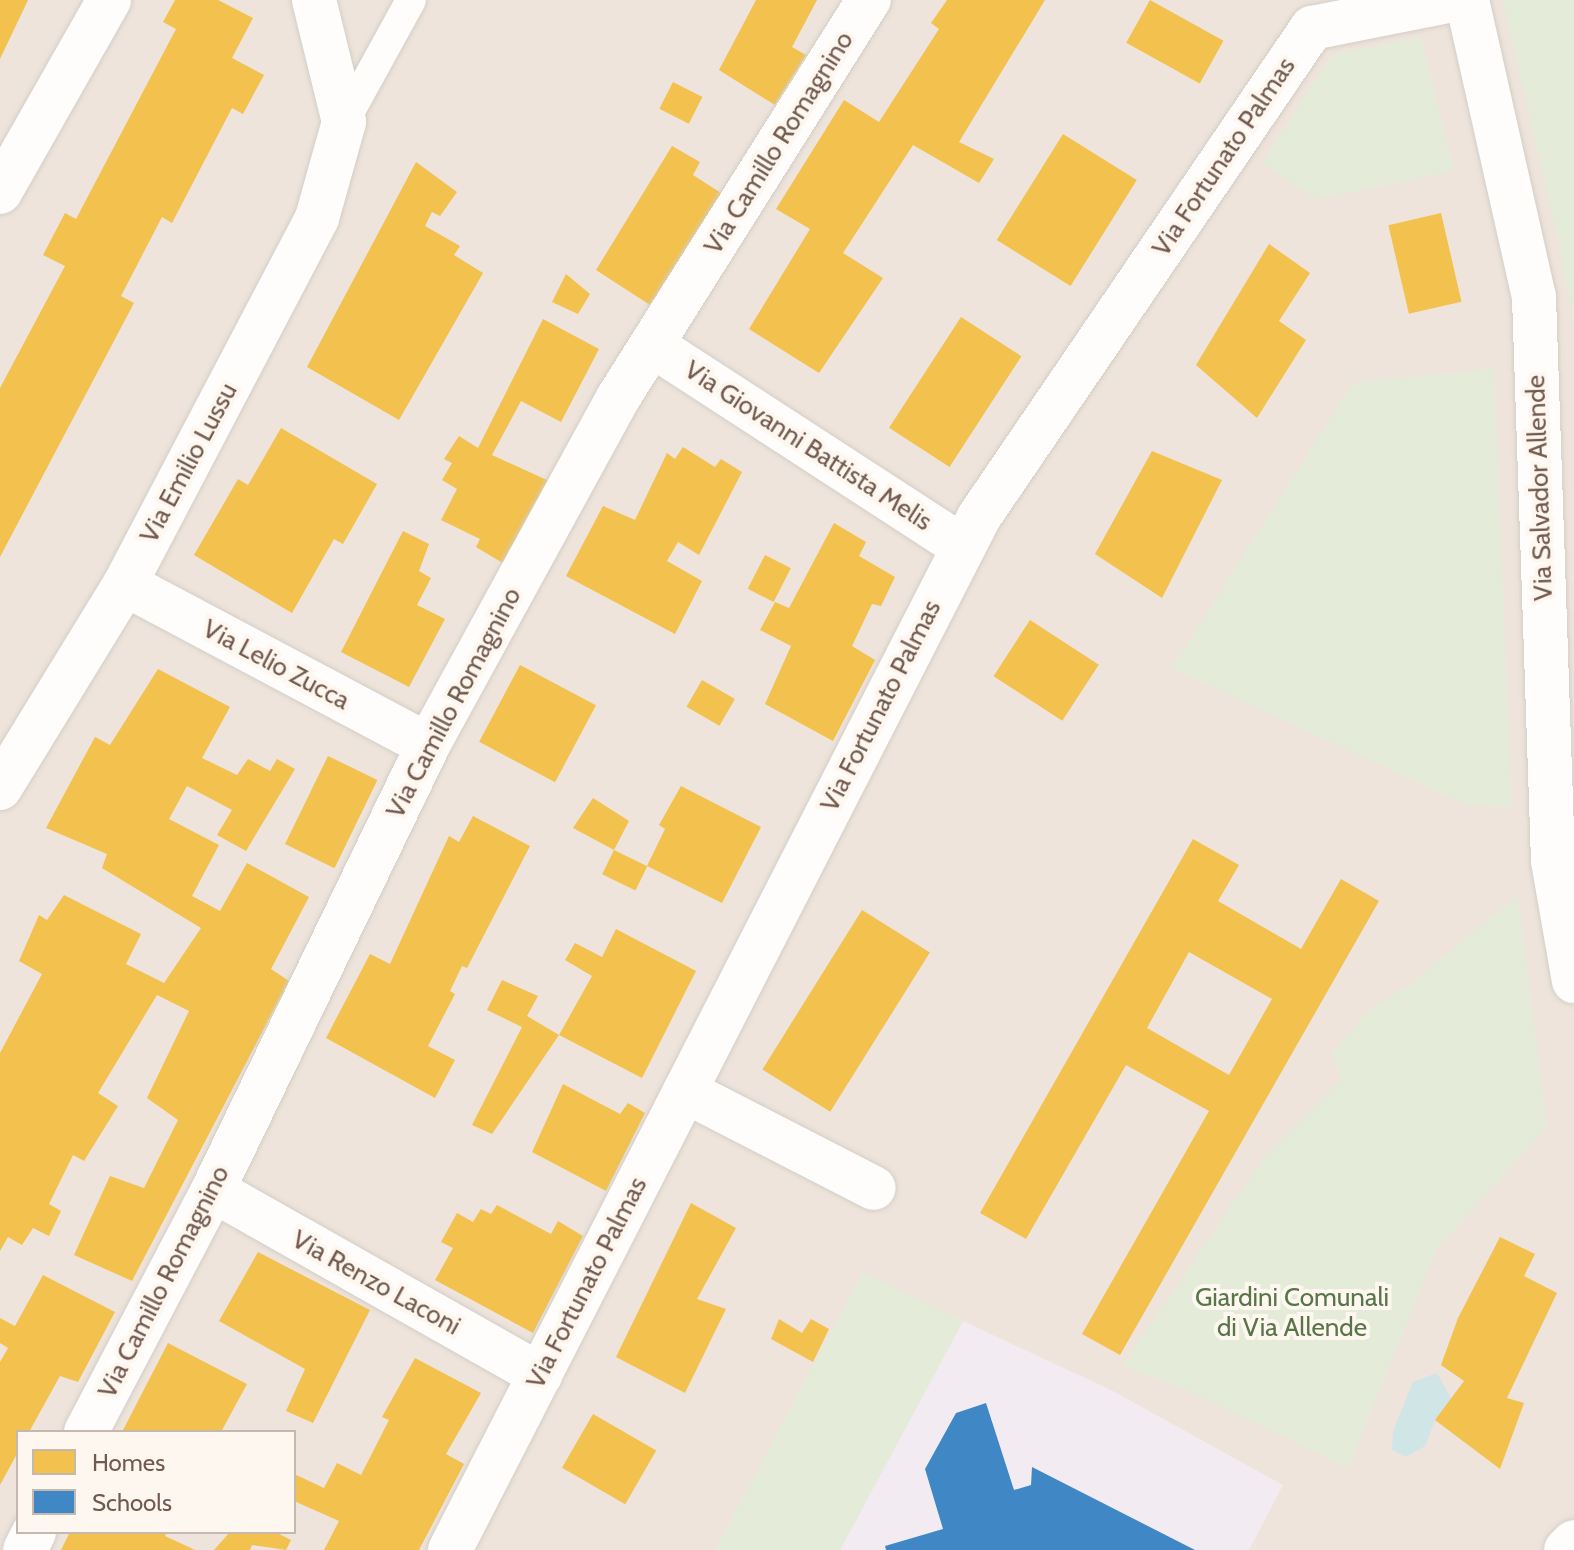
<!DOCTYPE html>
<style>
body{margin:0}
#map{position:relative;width:1574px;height:1550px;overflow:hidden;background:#f6f2ed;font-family:Cabin,sans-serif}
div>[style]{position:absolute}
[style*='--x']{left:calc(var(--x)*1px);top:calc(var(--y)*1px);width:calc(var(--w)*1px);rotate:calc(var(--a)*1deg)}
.residential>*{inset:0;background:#eee4db}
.education>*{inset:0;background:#f2ebf2}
.green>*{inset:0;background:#e4ebd9}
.water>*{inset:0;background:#d0e5e5}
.homes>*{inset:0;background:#f2c14e;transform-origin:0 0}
.schools>*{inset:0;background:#3f88c5}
.roads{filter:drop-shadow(0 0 2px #d3cec8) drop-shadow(0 0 2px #d3cec8)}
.lane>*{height:30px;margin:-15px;padding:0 15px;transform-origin:15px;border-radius:15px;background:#fefdfc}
.street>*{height:44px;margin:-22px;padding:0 22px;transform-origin:22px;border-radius:22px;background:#fefdfc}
span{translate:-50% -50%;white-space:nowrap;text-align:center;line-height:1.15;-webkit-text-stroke:8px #fdf7ef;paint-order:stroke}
.street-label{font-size:26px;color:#725a50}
.park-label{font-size:26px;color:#587649}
.legend{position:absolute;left:16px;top:1430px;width:280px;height:104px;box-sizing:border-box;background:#fdf7ef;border:2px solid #c5b8af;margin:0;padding:10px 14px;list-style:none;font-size:24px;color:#725a50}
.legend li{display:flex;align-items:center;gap:16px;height:40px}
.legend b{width:40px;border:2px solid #c5b8af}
</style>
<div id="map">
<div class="residential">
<i style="clip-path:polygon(evenodd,0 0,1574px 0,1574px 1550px,0 1550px,0 0,18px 1432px,294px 1432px,294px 1532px,18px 1532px,18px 1432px)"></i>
</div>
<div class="education">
<i style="clip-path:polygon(963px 1321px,1111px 1390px,1283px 1485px,1249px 1550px,840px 1550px)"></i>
</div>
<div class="green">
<i style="clip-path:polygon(1503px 0,1574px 0,1574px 324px,1559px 243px)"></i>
<i style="clip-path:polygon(1421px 37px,1454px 171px,1316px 199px,1262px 163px,1332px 55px)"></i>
<i style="clip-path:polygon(1494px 368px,1512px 808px,1466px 805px,1172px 668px,1353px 383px)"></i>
<i style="clip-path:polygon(1518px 895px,1547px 1127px,1437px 1249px,1348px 1468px,1185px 1389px,1122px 1366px,1267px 1154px,1341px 1080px,1332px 1053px,1366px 1013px,1410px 984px)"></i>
<i style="clip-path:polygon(863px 1272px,963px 1321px,840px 1550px,715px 1550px)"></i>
</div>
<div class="water">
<i style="clip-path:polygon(1437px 1373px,1452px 1400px,1435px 1420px,1425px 1446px,1406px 1457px,1392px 1450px,1393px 1431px,1413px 1382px)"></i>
</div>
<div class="homes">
<i style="clip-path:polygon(0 0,28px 0,0 59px)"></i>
<i style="clip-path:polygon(175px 0,218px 0,253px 18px,232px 58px,264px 75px,243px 114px,232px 108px,172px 223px,162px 217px,121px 296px,134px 303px,0 557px,0 388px,65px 266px,43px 255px,65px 213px,76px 219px,176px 29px,163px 22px)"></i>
<i style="clip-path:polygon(756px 0,817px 0,792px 47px,806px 55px,775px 105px,719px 70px)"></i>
<i style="clip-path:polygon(947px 0,1045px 0,959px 142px,994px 159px,979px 183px,913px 145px,843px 253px,883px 278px,819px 373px,749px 329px,810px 229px,776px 209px,844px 100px,879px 122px,939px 29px,931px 23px)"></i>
<i style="left:1150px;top:0;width:84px;height:49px;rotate:29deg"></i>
<i style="left:673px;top:82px;width:33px;height:30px;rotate:27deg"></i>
<i style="left:1063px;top:134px;width:87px;height:125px;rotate:32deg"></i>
<i style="clip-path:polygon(672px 146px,700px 162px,693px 175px,721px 193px,650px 305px,596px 270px)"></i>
<i style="clip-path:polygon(416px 162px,457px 192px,440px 216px,432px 212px,425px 226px,460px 246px,454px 255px,483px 273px,399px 420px,307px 367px)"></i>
<i style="left:1441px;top:213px;width:91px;height:54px;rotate:77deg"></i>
<i style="clip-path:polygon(1269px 244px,1310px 273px,1279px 321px,1306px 340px,1257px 418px,1196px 365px)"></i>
<i style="clip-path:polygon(566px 274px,590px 294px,578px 314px,552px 302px)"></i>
<i style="left:961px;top:317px;width:72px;height:132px;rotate:33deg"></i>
<i style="clip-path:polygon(543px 319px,599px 349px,561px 422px,521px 401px,492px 455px,549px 481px,506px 565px,476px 547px,480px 539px,441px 520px,457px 489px,442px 480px,452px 463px,444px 459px,459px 436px,478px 448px)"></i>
<i style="clip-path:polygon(281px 428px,377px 484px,343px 544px,334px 539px,292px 613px,194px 555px,238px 479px,248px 485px)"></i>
<i style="clip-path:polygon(683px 447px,715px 467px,721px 459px,742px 472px,699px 555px,678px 542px,667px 561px,702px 581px,675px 634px,566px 576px,603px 506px,635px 520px,667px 453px,675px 459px)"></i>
<i style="clip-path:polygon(1152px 451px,1222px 480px,1162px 598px,1095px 554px)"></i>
<i style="clip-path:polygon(834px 523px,866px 542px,859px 556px,895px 577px,881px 606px,872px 604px,852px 646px,875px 660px,833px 741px,765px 704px,791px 646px,760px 630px,775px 602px,789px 608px)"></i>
<i style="clip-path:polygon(403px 531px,429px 544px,419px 571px,431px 578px,417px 605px,445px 619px,409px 687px,341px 652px)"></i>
<i style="left:765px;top:555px;width:29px;height:38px;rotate:27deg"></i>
<i style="left:1030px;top:620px;width:82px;height:67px;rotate:33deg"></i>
<i style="left:520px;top:665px;width:86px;height:87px;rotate:28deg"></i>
<i style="clip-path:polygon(158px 669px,230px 707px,202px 758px,237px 775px,248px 759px,270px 771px,277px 759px,295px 769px,246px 851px,217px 835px,232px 810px,187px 786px,169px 819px,219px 845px,192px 896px,220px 911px,247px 863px,309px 897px,271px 969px,289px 981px,132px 1281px,74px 1255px,110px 1176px,144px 1188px,178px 1120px,147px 1098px,189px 1011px,157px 995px,98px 1093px,118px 1106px,84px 1161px,73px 1155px,49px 1204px,61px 1211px,49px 1236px,33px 1228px,22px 1245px,8px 1237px,0 1251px,0 1053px,42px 974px,19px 961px,39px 915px,47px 920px,64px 895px,141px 934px,126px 964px,164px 983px,201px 928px,102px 868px,107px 854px,46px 828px,95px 737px,110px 745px)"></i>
<i style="left:702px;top:680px;width:38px;height:31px;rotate:30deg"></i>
<i style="left:328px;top:756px;width:55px;height:98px;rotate:26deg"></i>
<i style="clip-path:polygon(681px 786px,761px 827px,722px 903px,647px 866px,665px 829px,659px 825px)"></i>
<i style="clip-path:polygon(593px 798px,629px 821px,614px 850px,573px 828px)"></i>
<i style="clip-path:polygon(473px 816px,530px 846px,467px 968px,462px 966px,450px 991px,455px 994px,428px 1046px,455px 1060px,435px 1098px,326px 1038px,370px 954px,390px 964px,449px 836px,459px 842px)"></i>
<i style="clip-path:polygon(evenodd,1193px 839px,1239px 865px,1218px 901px,1301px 949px,1341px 879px,1379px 901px,1120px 1355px,1082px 1334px,1209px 1111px,1126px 1065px,1026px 1239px,980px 1213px,1193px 839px,1189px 952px,1272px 999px,1229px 1075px,1147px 1028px,1189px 952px)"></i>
<i style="left:614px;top:850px;width:37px;height:27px;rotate:26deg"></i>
<i style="left:862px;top:910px;width:80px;height:188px;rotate:32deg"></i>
<i style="clip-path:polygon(616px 929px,696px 971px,642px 1078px,559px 1035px,592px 976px,565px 960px,575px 943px,602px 957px)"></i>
<i style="clip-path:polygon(502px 980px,538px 996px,527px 1016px,559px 1035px,492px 1134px,472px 1125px,522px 1027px,487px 1010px)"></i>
<i style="clip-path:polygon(563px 1084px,620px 1114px,628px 1103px,645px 1113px,606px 1191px,532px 1152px)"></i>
<i style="clip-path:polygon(691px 1203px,736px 1228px,697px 1299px,726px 1309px,685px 1393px,616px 1357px)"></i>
<i style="clip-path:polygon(497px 1205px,551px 1234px,558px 1221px,583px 1236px,533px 1333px,435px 1280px,453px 1248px,441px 1242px,457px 1213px,473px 1222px,481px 1209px,491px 1214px)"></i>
<i style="clip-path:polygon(1500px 1237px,1535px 1254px,1524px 1276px,1557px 1293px,1507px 1398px,1524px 1403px,1500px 1469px,1435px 1420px,1464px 1381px,1441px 1365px,1458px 1318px)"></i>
<i style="clip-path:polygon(258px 1252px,370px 1310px,313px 1423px,286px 1411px,305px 1369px,219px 1321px)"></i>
<i style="clip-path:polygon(43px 1275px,115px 1312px,78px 1382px,60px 1376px,29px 1432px,18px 1432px,18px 1452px,0 1485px,0 1362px,8px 1348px,0 1343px,0 1318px,15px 1326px)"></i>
<i style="clip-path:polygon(779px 1319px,802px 1333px,811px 1319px,829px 1329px,813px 1362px,771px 1339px)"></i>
<i style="clip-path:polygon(168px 1343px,247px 1384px,221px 1432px,122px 1432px)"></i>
<i style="clip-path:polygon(415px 1358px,481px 1393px,446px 1454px,464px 1464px,419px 1550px,324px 1550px,339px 1521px,294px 1501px,294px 1474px,324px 1488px,337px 1463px,361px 1475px,389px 1420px,382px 1417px)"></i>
<i style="left:593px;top:1414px;width:73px;height:62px;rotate:30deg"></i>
<i style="clip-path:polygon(70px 1532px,167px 1532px,165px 1536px,195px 1550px,61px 1550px)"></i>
<i style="clip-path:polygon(230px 1532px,275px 1532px,291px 1540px,286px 1550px,252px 1545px,250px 1550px,214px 1550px)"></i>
</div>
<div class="schools">
<i style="clip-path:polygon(986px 1403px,1014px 1490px,1031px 1485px,1032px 1467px,1195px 1550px,886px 1550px,885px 1546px,943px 1529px,925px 1469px,956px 1413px)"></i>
</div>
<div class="roads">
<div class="lane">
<i style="--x:344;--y:122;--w:139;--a:-61.2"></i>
</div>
<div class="street">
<i style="--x:1467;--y:0;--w:304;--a:77.3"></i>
<i style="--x:1534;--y:297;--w:564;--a:88.07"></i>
<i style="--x:1553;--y:861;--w:122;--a:80.1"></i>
<i style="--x:0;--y:192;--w:221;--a:-60.4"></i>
<i style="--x:652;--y:345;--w:371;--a:33"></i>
<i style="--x:125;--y:584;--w:343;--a:28"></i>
<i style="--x:0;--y:788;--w:239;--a:-58.5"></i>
<i style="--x:125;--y:584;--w:413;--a:-62.3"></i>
<i style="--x:317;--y:218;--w:100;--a:-74.3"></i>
<i style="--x:344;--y:122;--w:126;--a:-103.8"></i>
<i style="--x:685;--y:1091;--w:212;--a:27.2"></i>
<i style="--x:213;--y:1190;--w:376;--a:29.5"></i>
<i style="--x:86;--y:1432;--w:273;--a:-62.3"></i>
<i style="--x:213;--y:1190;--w:494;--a:-64.2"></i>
<i style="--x:428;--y:745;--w:396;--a:-61.3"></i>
<i style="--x:618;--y:398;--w:471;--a:-57.8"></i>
<i style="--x:25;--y:1550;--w:20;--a:-63"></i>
<i style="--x:450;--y:1550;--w:1161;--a:-62.88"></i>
<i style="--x:979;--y:517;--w:592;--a:-55.75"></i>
<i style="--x:1312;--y:28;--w:144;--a:-11.2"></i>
<i style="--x:1566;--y:1550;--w:11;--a:-45"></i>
</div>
</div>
<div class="street-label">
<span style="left:779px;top:143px;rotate:-58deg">Via Camillo Romagnino</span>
<span style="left:1224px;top:157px;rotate:-56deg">Via Fortunato Palmas</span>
<span style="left:808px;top:446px;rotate:33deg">Via Giovanni Battista Melis</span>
<span style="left:189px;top:463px;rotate:-62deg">Via Emilio Lussu</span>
<span style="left:1540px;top:488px;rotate:-92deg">Via Salvador Allende</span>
<span style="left:276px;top:665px;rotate:28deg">Via Lelio Zucca</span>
<span style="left:454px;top:703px;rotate:-62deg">Via Camillo Romagnino</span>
<span style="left:881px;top:706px;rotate:-63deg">Via Fortunato Palmas</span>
<span style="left:164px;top:1282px;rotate:-63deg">Via Camillo Romagnino</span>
<span style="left:376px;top:1283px;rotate:29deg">Via Renzo Laconi</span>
<span style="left:587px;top:1283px;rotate:-63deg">Via Fortunato Palmas</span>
</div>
<div class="park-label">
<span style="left:1292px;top:1313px">Giardini Comunali<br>di Via Allende</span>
</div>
<ul class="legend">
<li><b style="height:22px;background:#f2c14e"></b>Homes</li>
<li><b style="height:22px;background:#3f88c5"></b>Schools</li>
</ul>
</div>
